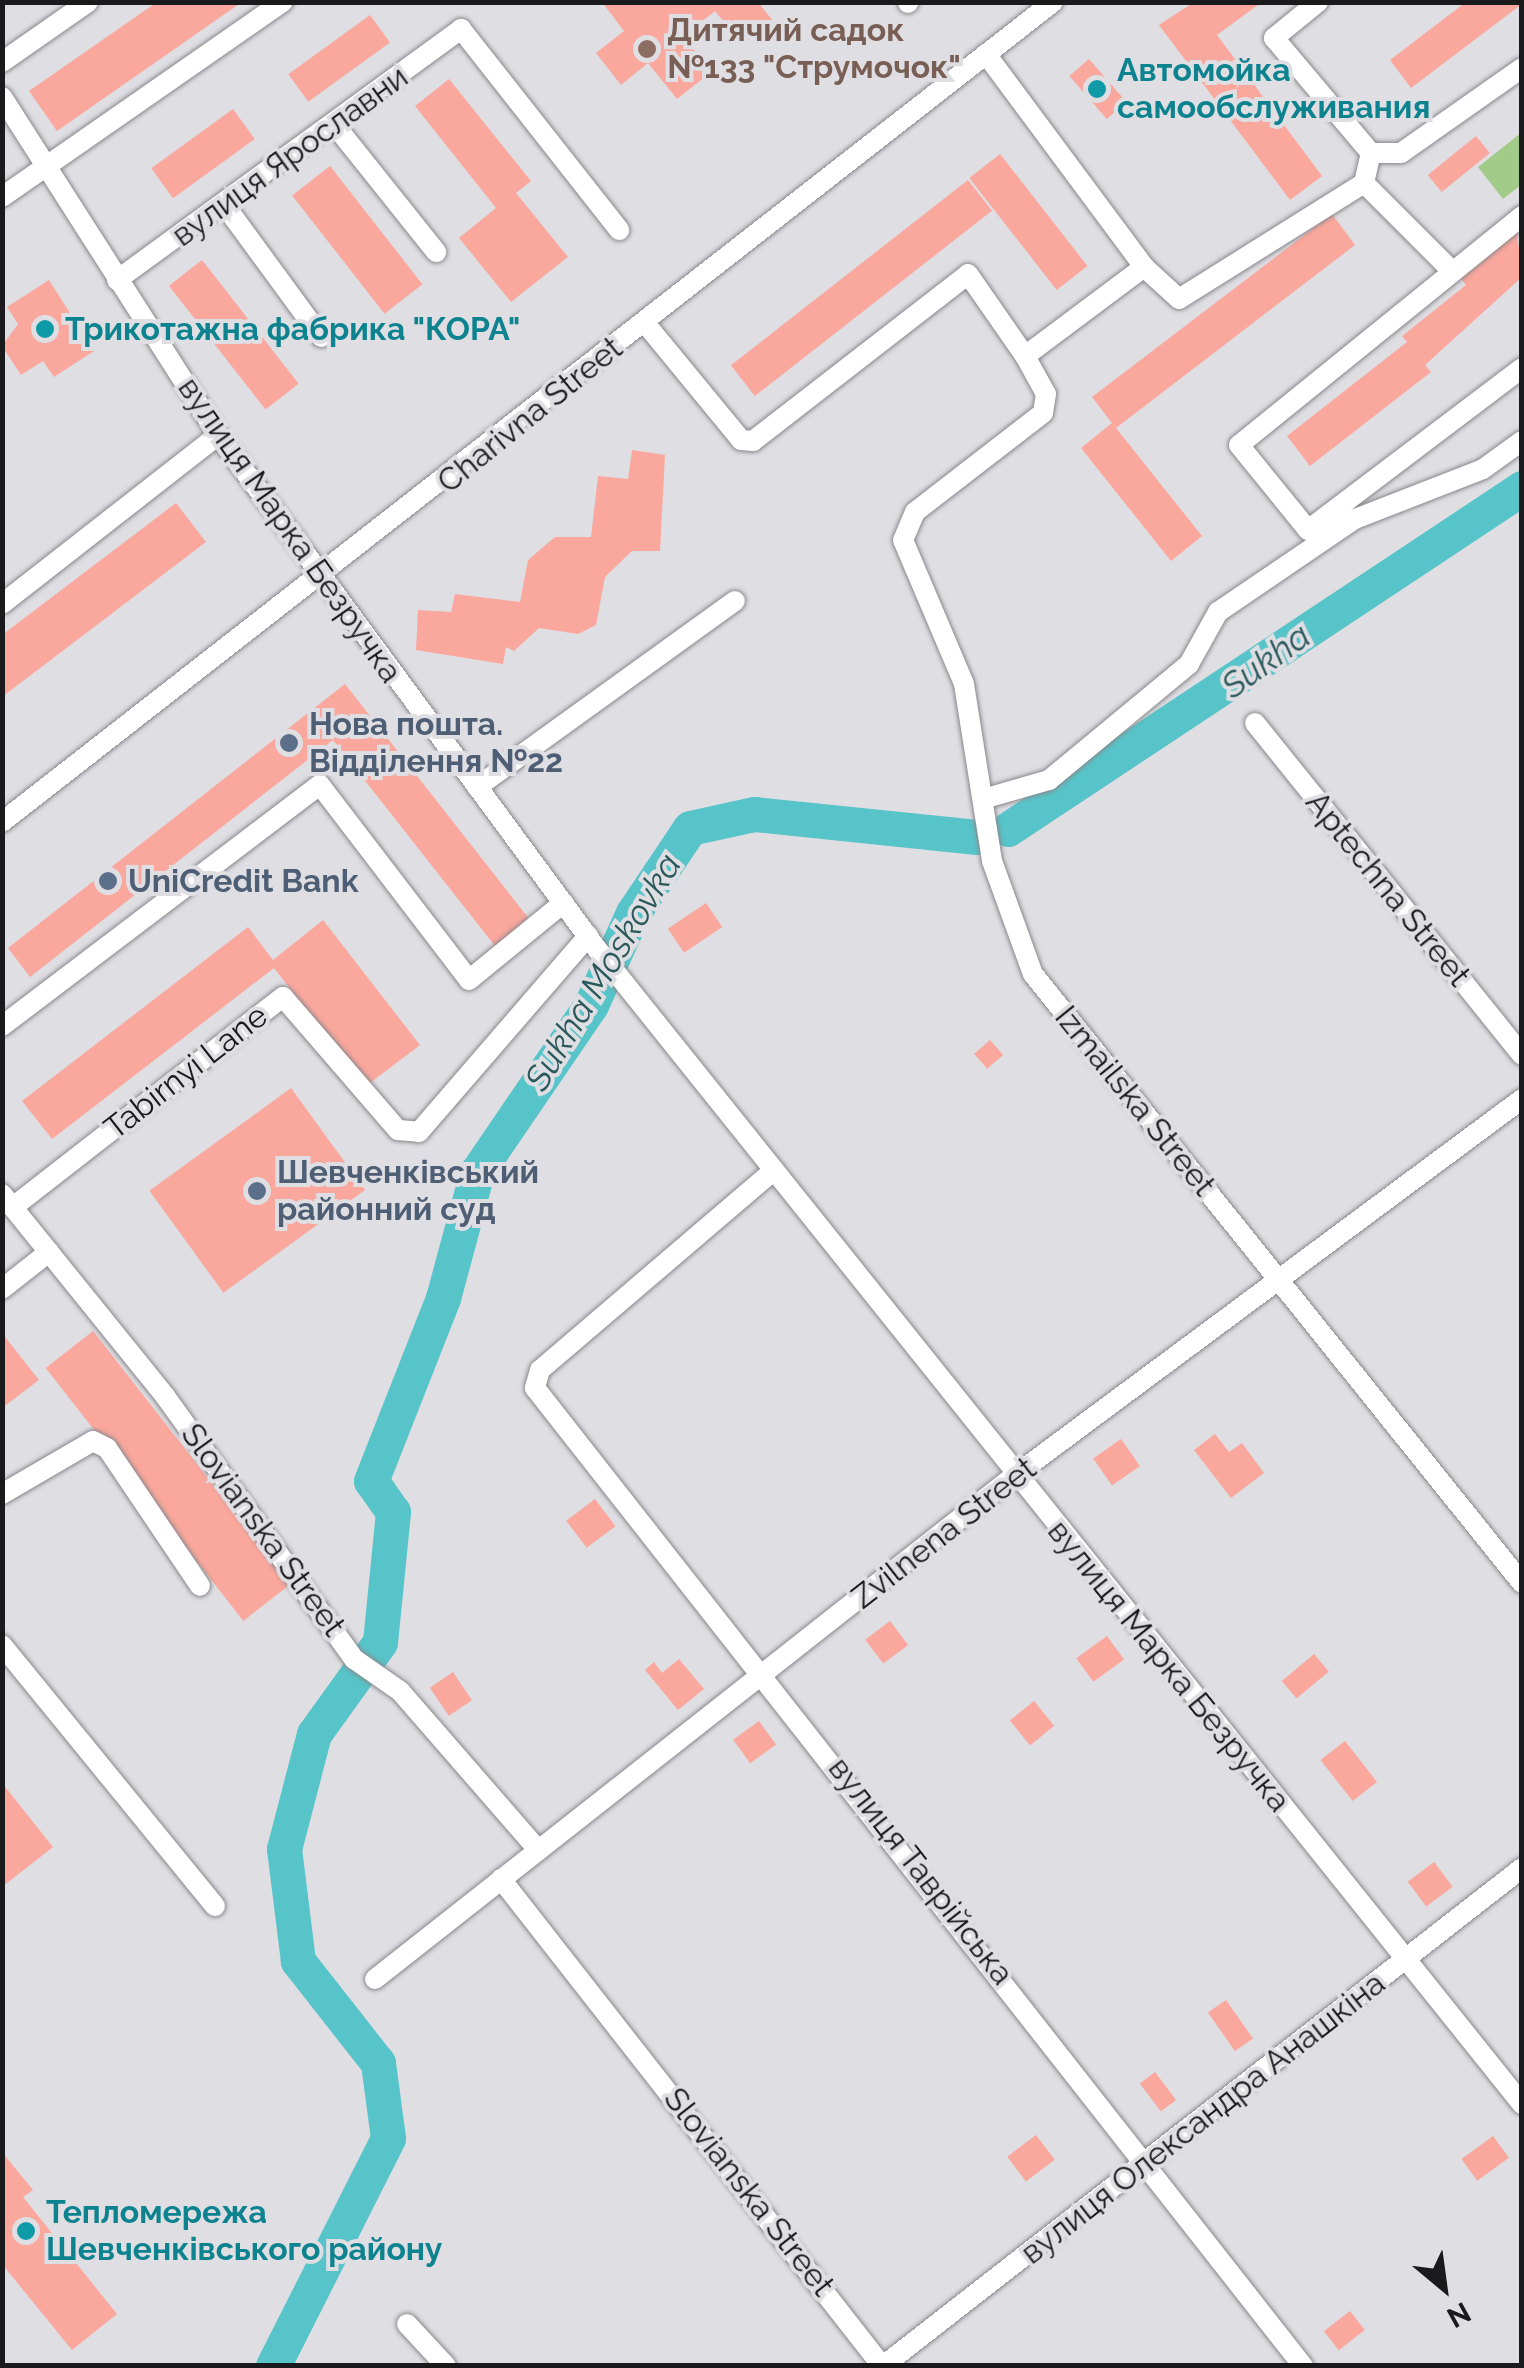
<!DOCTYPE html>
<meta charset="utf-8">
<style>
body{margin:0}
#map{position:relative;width:1524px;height:2368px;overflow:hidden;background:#dfdee3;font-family:Raleway,sans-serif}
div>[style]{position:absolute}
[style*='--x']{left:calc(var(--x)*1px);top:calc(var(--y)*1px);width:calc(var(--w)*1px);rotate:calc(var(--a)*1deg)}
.green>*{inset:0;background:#a2ca89}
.river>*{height:35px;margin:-17.5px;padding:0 17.5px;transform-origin:17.5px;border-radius:17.5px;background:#57c4c9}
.building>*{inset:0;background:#faa79d;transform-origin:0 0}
.roads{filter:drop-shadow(0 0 2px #88878b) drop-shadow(0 0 2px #88878b)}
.minor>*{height:20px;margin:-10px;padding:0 10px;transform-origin:10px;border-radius:10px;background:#fff}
.dots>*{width:28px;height:28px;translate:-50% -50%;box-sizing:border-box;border:5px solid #dfdee3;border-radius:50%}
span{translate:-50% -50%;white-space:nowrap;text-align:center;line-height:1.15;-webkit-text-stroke:8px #dfdee3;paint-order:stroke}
.education-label{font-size:32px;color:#785e54;font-weight:700}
.left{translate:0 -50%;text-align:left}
.culture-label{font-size:32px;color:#0d838f;font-weight:700}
.street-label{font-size:32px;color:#1a191b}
.service-label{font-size:32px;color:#4e5e75;font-weight:700}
.water-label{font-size:35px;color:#2a595c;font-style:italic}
.frame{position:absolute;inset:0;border:5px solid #1a191b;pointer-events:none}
.north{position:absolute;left:1394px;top:2238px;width:100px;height:100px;-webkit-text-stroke:8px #dfdee3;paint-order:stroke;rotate:151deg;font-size:28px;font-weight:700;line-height:40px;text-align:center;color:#1a191b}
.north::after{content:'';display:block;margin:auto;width:35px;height:45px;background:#1a191b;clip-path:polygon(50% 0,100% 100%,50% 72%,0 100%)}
</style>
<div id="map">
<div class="green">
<i style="clip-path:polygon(1521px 133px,1521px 185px,1503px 199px,1478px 167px)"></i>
</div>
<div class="river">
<i style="--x:1008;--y:829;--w:617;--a:-33.56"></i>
<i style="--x:273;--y:2366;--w:255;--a:-63.2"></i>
<i style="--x:388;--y:2138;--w:76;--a:-97.6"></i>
<i style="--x:378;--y:2063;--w:130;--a:-128.1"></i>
<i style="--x:298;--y:1961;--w:113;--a:-97.1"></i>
<i style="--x:284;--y:1849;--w:119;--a:-75.4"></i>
<i style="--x:314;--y:1734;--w:113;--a:-54.3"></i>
<i style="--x:380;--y:1642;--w:131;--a:-84.3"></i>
<i style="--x:393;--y:1512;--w:38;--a:-125"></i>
<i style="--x:371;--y:1481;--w:197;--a:-68.5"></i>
<i style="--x:443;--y:1298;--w:131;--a:-74.9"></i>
<i style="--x:477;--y:1172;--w:202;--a:-55.7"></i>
<i style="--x:591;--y:1005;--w:101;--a:-65.5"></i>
<i style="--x:633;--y:913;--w:102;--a:-56.2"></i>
<i style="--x:690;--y:828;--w:66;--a:-12.3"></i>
<i style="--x:754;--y:814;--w:224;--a:5.9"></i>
</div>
<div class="building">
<i style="clip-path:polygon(157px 2px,242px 2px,57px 131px,29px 91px)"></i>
<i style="clip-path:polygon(602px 2px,758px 2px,773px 21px,742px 45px,715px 11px,683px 36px,711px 72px,677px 99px,648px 63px,621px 85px,596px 53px,624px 31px)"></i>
<i style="clip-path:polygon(1194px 2px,1262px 2px,1217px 35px,1322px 176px,1290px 200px,1159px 25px)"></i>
<i style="clip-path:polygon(1466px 2px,1522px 4px,1411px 88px,1390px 60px)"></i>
<i style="left:370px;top:15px;width:34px;height:101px;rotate:54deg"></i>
<i style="left:1089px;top:59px;width:57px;height:26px;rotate:49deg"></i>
<i style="clip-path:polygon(449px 79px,531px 181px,516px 193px,568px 257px,511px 302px,459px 238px,496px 208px,415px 106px)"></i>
<i style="left:233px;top:109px;width:37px;height:101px;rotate:54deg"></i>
<i style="left:1476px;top:136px;width:22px;height:62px;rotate:51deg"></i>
<i style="left:1000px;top:154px;width:142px;height:39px;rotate:52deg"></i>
<i style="left:330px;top:166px;width:150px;height:48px;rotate:52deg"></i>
<i style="left:968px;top:180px;width:39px;height:301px;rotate:52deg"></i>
<i style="clip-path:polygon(1332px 214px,1355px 245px,1116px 428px,1202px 536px,1171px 561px,1081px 448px,1112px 423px,1092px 397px)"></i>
<i style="clip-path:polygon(1517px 231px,1522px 277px,1425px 365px,1431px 372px,1310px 466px,1287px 436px,1407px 342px,1402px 336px,1466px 285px,1459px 276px)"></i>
<i style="left:202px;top:260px;width:157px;height:42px;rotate:52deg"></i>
<i style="clip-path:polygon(49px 280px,94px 351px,54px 377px,43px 361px,21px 375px,2px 346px,18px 324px,7px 307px)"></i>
<i style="clip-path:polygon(632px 450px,665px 455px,660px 551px,632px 551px,605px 577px,596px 625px,578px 634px,539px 628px,514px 651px,506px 647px,503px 664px,416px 650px,418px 610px,451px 612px,455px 594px,520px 602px,528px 560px,555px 537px,591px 537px,598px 476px,628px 479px)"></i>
<i style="clip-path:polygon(176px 503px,206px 542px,2px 697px,2px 635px)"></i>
<i style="clip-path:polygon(345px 684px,530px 920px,495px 946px,333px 740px,30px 977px,8px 948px)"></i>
<i style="left:706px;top:903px;width:29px;height:46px;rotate:56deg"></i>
<i style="clip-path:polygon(323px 920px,420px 1045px,366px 1086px,274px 968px,52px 1139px,22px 1101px,248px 927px,273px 960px)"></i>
<i style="left:990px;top:1040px;width:20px;height:21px;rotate:49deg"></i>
<i style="left:291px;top:1088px;width:126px;height:175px;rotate:54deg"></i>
<i style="left:93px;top:1331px;width:321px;height:60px;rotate:52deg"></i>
<i style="clip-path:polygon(2px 1333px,39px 1380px,2px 1408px)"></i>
<i style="clip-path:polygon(1215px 1434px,1229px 1452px,1242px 1443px,1264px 1473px,1231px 1498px,1194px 1450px)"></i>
<i style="left:1121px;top:1439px;width:33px;height:34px;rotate:55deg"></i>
<i style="left:595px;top:1499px;width:34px;height:36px;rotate:53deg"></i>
<i style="left:890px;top:1621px;width:30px;height:31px;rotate:53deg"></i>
<i style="left:1107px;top:1636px;width:29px;height:38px;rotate:54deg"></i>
<i style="left:1314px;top:1654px;width:23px;height:42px;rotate:50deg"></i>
<i style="clip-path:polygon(679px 1659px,704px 1689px,678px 1710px,645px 1670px,654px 1662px,662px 1673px)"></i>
<i style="left:453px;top:1672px;width:34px;height:28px;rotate:56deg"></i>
<i style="left:1034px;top:1701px;width:32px;height:31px;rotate:51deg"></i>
<i style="left:759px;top:1721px;width:29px;height:32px;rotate:54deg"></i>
<i style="left:1345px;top:1741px;width:52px;height:31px;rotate:52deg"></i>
<i style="clip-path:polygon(2px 1783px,53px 1847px,2px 1887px)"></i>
<i style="left:1434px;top:1862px;width:31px;height:33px;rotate:53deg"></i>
<i style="left:1226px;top:2000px;width:47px;height:22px;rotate:55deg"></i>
<i style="left:1155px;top:2072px;width:35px;height:19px;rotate:53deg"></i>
<i style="left:1036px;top:2135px;width:31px;height:36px;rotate:53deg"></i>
<i style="left:1493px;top:2136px;width:27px;height:39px;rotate:54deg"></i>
<i style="clip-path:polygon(2px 2152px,33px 2190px,23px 2197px,117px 2314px,72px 2350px,2px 2264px)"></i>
<i style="left:1350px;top:2311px;width:24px;height:33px;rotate:52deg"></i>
</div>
<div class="roads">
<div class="minor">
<i style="--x:1318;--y:2;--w:57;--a:140.7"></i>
<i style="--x:1274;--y:38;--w:150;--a:49.9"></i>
<i style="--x:908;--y:3;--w:1;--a:-45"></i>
<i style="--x:986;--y:54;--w:265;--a:53.4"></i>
<i style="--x:1144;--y:267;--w:47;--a:42.4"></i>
<i style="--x:1179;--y:299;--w:218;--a:-32.1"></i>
<i style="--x:1364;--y:183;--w:31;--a:-77"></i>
<i style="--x:1371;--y:153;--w:30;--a:0"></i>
<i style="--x:1401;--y:153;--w:148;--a:-35.1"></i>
<i style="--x:2;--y:62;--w:105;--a:-34.9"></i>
<i style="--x:2;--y:97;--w:401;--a:57.4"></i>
<i style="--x:218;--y:435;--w:639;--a:53.6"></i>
<i style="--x:597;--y:949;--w:1480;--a:51.31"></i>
<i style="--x:334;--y:124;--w:164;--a:51.4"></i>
<i style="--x:1364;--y:183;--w:123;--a:45"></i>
<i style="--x:2;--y:197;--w:342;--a:-34.8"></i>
<i style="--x:226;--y:207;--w:161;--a:53.8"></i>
<i style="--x:1522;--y:216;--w:364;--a:141"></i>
<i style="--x:1239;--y:445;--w:109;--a:50.9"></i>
<i style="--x:1308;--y:530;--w:268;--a:-37.1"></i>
<i style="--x:117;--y:280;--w:426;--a:-36.1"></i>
<i style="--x:461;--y:29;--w:256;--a:51.8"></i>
<i style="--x:645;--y:323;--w:151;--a:50.6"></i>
<i style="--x:741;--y:440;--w:12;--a:5"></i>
<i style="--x:753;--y:441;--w:272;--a:-37.8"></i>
<i style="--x:968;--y:274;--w:100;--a:55.2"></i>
<i style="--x:1025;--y:356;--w:43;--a:61.1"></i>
<i style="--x:1046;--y:394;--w:19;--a:99"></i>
<i style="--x:1043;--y:413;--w:162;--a:142.3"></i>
<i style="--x:915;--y:512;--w:30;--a:113"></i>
<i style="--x:903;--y:540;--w:156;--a:67"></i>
<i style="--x:964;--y:684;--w:179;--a:81"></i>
<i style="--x:992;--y:861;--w:120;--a:70.1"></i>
<i style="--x:1033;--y:974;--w:781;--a:51.24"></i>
<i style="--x:1025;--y:356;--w:149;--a:-36.8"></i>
<i style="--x:2;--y:604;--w:274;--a:-38"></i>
<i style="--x:1255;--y:723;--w:426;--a:51.2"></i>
<i style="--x:477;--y:787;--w:318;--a:-35.8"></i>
<i style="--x:983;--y:799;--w:69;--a:-16.1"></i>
<i style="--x:1049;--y:780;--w:182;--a:-39.6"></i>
<i style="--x:1189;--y:664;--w:60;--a:-60.9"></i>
<i style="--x:1218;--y:612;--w:166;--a:-34.2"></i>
<i style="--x:1355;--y:519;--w:137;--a:-21.3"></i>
<i style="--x:1483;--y:469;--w:48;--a:-35.7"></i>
<i style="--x:2;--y:822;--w:1333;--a:-37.96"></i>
<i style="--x:2;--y:1026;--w:399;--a:-37.2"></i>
<i style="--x:320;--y:785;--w:245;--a:52.6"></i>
<i style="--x:469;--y:980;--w:122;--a:-39.3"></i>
<i style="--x:773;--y:1171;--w:306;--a:139.5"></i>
<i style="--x:540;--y:1370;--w:19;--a:106"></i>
<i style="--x:535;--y:1388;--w:1244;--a:51.86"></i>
<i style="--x:2;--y:1194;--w:260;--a:51.1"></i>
<i style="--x:165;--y:1396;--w:324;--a:54.3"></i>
<i style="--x:354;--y:1659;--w:56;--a:34.8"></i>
<i style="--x:400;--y:1691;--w:211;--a:49"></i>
<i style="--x:13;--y:1207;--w:342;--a:-37.9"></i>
<i style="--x:283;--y:997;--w:176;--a:49.2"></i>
<i style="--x:398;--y:1130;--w:21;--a:5"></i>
<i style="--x:419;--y:1132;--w:259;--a:-49.2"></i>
<i style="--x:2;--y:1289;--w:60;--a:-38.2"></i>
<i style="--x:2;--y:1494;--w:105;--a:-30.2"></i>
<i style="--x:93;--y:1441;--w:16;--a:27"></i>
<i style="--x:107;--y:1448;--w:166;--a:56"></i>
<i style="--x:2;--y:1645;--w:337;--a:50.8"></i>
<i style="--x:501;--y:1879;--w:618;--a:51.96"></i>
<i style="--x:375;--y:1979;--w:813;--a:-38.21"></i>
<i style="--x:1014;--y:1476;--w:633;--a:-36.58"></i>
<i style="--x:407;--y:2324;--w:57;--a:47.1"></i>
<i style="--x:883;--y:2366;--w:810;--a:-37.93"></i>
</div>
</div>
<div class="dots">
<i style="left:647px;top:49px;background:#8d6e63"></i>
<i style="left:1097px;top:89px;background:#0f9aa8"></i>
<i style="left:45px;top:329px;background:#0f9aa8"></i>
<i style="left:289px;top:743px;background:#5c6f8a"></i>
<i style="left:108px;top:881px;background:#5c6f8a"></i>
<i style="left:257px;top:1191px;background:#5c6f8a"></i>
<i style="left:26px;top:2231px;background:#0f9aa8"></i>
</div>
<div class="education-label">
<span class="left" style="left:667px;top:49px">Дитячий садок<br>№133 "Струмочок"</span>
</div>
<div class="culture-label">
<span class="left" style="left:1117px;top:89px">Автомойка<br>самообслуживания</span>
<span class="left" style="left:65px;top:329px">Трикотажна фабрика "КОРА"</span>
<span class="left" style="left:46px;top:2231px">Тепломережа<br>Шевченківського району</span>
</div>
<div class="street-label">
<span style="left:290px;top:156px;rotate:-36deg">вулиця Ярославни</span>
<span style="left:530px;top:415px;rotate:-39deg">Charivna Street</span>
<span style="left:290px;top:530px;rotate:55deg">вулиця Марка Безручка</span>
<span style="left:1388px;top:889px;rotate:51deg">Aptechna Street</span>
<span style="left:186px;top:1072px;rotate:-38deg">Tabirnyi Lane</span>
<span style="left:1135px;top:1101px;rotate:51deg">Izmailska Street</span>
<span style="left:263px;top:1530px;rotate:54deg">Slovianska Street</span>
<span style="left:944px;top:1533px;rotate:-38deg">Zvilnena Street</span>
<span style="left:1169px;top:1666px;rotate:51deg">вулиця Марка Безручка</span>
<span style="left:921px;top:1871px;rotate:52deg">вулиця Таврійська</span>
<span style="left:1203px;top:2118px;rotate:-38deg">вулиця Олександра Анашкіна</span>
<span style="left:749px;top:2192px;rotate:52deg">Slovianska Street</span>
</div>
<div class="service-label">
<span class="left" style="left:309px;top:743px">Нова пошта.<br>Відділення №22</span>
<span class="left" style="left:128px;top:881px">UniCredit Bank</span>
<span class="left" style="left:277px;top:1191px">Шевченківський<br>районний суд</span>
</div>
<div class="water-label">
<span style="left:1266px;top:661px;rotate:-36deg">Sukha</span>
<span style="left:603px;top:972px;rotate:-59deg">Sukha Moskovka</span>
</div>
<div class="frame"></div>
<div class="north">N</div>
</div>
